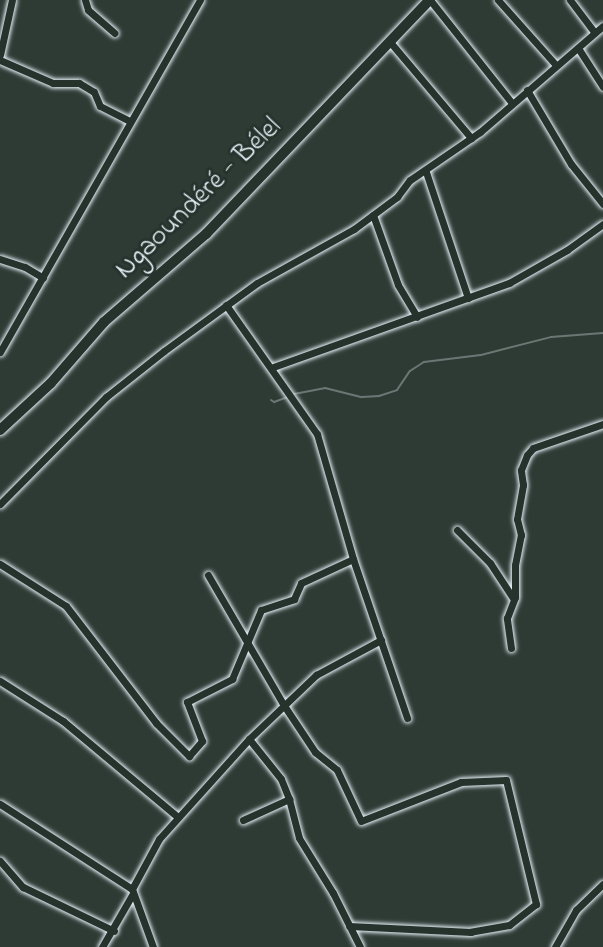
<!DOCTYPE html>
<meta charset="utf-8">
<style>
body{margin:0}
#map{position:relative;width:603px;height:947px;overflow:hidden;background:#2e3b35;font-family:"Indie Flower",sans-serif}
div>[style]{position:absolute}
[style*='--x']{left:calc(var(--x)*1px);top:calc(var(--y)*1px);width:calc(var(--w)*1px);rotate:calc(var(--a)*1deg)}
.stream>*{height:2px;margin:-1px;padding:0 1px;transform-origin:1px;border-radius:1px;background:#6b7775}
.roads{filter:drop-shadow(0 0 2px #e8f1f8) drop-shadow(0 0 2px #e8f1f8)}
.minor>*{height:7px;margin:-3.5px;padding:0 3.5px;transform-origin:3.5px;border-radius:3.5px;background:#26332d}
.secondary>*{height:10px;margin:-5px;padding:0 5px;transform-origin:5px;border-radius:5px;background:#26332d}
span{translate:-50% -50%;white-space:nowrap;text-align:center;line-height:1.15;-webkit-text-stroke:6px #26332d;paint-order:stroke}
.street-label{font-size:28px;color:#e8f1f8}
</style>
<div id="map">
<div class="stream">
<i style="--x:294;--y:394;--w:32;--a:-11"></i>
<i style="--x:325;--y:388;--w:38;--a:14"></i>
<i style="--x:362;--y:397;--w:17;--a:-3"></i>
<i style="--x:379;--y:396;--w:19;--a:-18"></i>
<i style="--x:397;--y:390;--w:23;--a:-56"></i>
<i style="--x:410;--y:371;--w:17;--a:-33"></i>
<i style="--x:424;--y:362;--w:57;--a:-7"></i>
<i style="--x:481;--y:355;--w:72;--a:-14.4"></i>
<i style="--x:551;--y:337;--w:52;--a:-4.4"></i>
<i style="--x:271;--y:400;--w:4;--a:34"></i>
<i style="--x:274;--y:402;--w:15;--a:-20"></i>
</div>
<div class="roads">
<div class="minor">
<i style="--x:85;--y:0;--w:10;--a:73"></i>
<i style="--x:88;--y:10;--w:35;--a:41"></i>
<i style="--x:430;--y:0;--w:132;--a:51.5"></i>
<i style="--x:498;--y:0;--w:87;--a:48.3"></i>
<i style="--x:570;--y:0;--w:41;--a:52.9"></i>
<i style="--x:390;--y:42;--w:126;--a:49.8"></i>
<i style="--x:578;--y:48;--w:46;--a:57.3"></i>
<i style="--x:0;--y:55;--w:56;--a:-77.7"></i>
<i style="--x:0;--y:60;--w:58;--a:23.5"></i>
<i style="--x:53;--y:83;--w:26;--a:0"></i>
<i style="--x:79;--y:83;--w:17;--a:31"></i>
<i style="--x:94;--y:92;--w:15;--a:67"></i>
<i style="--x:100;--y:106;--w:33;--a:27"></i>
<i style="--x:527;--y:90;--w:86;--a:59.3"></i>
<i style="--x:571;--y:164;--w:51;--a:51.3"></i>
<i style="--x:426;--y:172;--w:133;--a:71.6"></i>
<i style="--x:373;--y:215;--w:74;--a:70.3"></i>
<i style="--x:398;--y:285;--w:37;--a:59"></i>
<i style="--x:0;--y:259;--w:26;--a:18"></i>
<i style="--x:25;--y:267;--w:21;--a:31"></i>
<i style="--x:226;--y:305;--w:158;--a:54.8"></i>
<i style="--x:317;--y:434;--w:130;--a:73.9"></i>
<i style="--x:0;--y:352;--w:405;--a:-60.4"></i>
<i style="--x:273;--y:367;--w:251;--a:-19.6"></i>
<i style="--x:509;--y:283;--w:67;--a:-29.6"></i>
<i style="--x:567;--y:250;--w:44;--a:-35.8"></i>
<i style="--x:0;--y:504;--w:151;--a:-45.3"></i>
<i style="--x:106;--y:397;--w:74;--a:-38.4"></i>
<i style="--x:164;--y:351;--w:115;--a:-36.2"></i>
<i style="--x:257;--y:283;--w:111;--a:-29.1"></i>
<i style="--x:354;--y:229;--w:54;--a:-36.7"></i>
<i style="--x:397;--y:197;--w:21;--a:-53"></i>
<i style="--x:410;--y:180;--w:85;--a:-34.4"></i>
<i style="--x:480;--y:132;--w:162;--a:-40.8"></i>
<i style="--x:457;--y:530;--w:47;--a:45"></i>
<i style="--x:490;--y:563;--w:42;--a:56.7"></i>
<i style="--x:0;--y:564;--w:78;--a:32.5"></i>
<i style="--x:66;--y:606;--w:148;--a:52.4"></i>
<i style="--x:156;--y:723;--w:47;--a:45"></i>
<i style="--x:189;--y:756;--w:20;--a:-49"></i>
<i style="--x:202;--y:741;--w:42;--a:-111"></i>
<i style="--x:187;--y:702;--w:51;--a:-27.1"></i>
<i style="--x:232;--y:679;--w:75;--a:-67.2"></i>
<i style="--x:261;--y:610;--w:35;--a:-18"></i>
<i style="--x:294;--y:599;--w:17;--a:-66"></i>
<i style="--x:301;--y:583;--w:57;--a:-24.8"></i>
<i style="--x:353;--y:559;--w:168;--a:71.2"></i>
<i style="--x:208;--y:575;--w:149;--a:59.8"></i>
<i style="--x:283;--y:704;--w:58;--a:56.3"></i>
<i style="--x:315;--y:752;--w:28;--a:39"></i>
<i style="--x:337;--y:770;--w:56;--a:64.8"></i>
<i style="--x:361;--y:821;--w:107;--a:-21.3"></i>
<i style="--x:461;--y:782;--w:45;--a:-2.5"></i>
<i style="--x:506;--y:780;--w:128;--a:76.4"></i>
<i style="--x:536;--y:904;--w:34;--a:142"></i>
<i style="--x:509;--y:925;--w:39;--a:170"></i>
<i style="--x:471;--y:932;--w:122;--a:-177.2"></i>
<i style="--x:511;--y:648;--w:30;--a:-98"></i>
<i style="--x:507;--y:618;--w:22;--a:-69"></i>
<i style="--x:515;--y:597;--w:32;--a:-90"></i>
<i style="--x:515;--y:565;--w:31;--a:-79"></i>
<i style="--x:521;--y:535;--w:16;--a:-104"></i>
<i style="--x:517;--y:519;--w:35;--a:-80"></i>
<i style="--x:523;--y:485;--w:15;--a:-98"></i>
<i style="--x:521;--y:470;--w:16;--a:-68"></i>
<i style="--x:527;--y:455;--w:9;--a:-49"></i>
<i style="--x:533;--y:448;--w:74;--a:-18.9"></i>
<i style="--x:0;--y:681;--w:75;--a:32.4"></i>
<i style="--x:63;--y:721;--w:150;--a:39.9"></i>
<i style="--x:249;--y:739;--w:51;--a:51.3"></i>
<i style="--x:281;--y:779;--w:22;--a:68"></i>
<i style="--x:0;--y:804;--w:157;--a:32.8"></i>
<i style="--x:243;--y:820;--w:51;--a:-24.5"></i>
<i style="--x:289;--y:799;--w:40;--a:75.6"></i>
<i style="--x:299;--y:838;--w:65;--a:58.3"></i>
<i style="--x:333;--y:893;--w:60;--a:63.4"></i>
<i style="--x:0;--y:861;--w:35;--a:49"></i>
<i style="--x:23;--y:887;--w:101;--a:25.8"></i>
<i style="--x:102;--y:947;--w:60;--a:-60"></i>
<i style="--x:153;--y:947;--w:62;--a:-109.9"></i>
<i style="--x:132;--y:889;--w:57;--a:-61.6"></i>
<i style="--x:159;--y:839;--w:135;--a:-48"></i>
<i style="--x:249;--y:739;--w:93;--a:-43.7"></i>
<i style="--x:316;--y:675;--w:74;--a:-28.3"></i>
<i style="--x:555;--y:947;--w:43;--a:-60.4"></i>
<i style="--x:576;--y:910;--w:37;--a:-44"></i>
</div>
<div class="secondary">
<i style="--x:0;--y:430;--w:69;--a:-42.7"></i>
<i style="--x:51;--y:383;--w:81;--a:-49"></i>
<i style="--x:104;--y:322;--w:135;--a:-40.8"></i>
<i style="--x:206;--y:234;--w:324;--a:-46.3"></i>
</div>
</div>
<div class="street-label">
<span style="left:199px;top:199px;rotate:-44deg">Ngaoundéré - Bélel</span>
</div>
</div>
